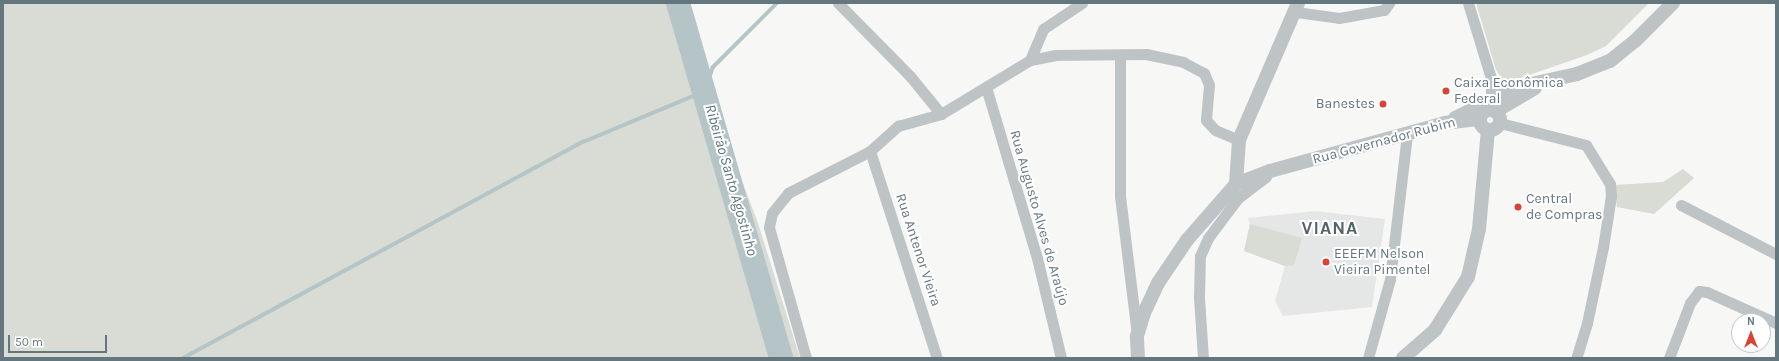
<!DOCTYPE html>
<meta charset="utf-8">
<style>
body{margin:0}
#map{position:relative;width:1779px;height:361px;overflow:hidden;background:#f7f7f5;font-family:Karla,sans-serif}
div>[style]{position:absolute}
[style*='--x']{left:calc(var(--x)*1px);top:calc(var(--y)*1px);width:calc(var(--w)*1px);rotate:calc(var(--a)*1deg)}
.built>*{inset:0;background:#e5e7e6}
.green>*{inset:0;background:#d8dcd4}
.stream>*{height:4px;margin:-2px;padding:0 2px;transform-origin:2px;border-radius:2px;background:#b5c4c6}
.river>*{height:24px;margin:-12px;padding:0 12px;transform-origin:12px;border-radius:12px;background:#b5c4c6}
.minor>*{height:11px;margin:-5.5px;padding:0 5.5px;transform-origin:5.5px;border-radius:5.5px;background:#bec4c6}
.tertiary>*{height:14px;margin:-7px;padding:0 7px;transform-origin:7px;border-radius:7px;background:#bec4c6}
.tertiary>.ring{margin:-7px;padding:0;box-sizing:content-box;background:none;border:14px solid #bec4c6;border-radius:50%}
.dots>*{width:11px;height:11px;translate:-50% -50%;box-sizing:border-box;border:2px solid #fff;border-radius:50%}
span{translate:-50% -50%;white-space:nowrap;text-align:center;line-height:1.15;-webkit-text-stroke:4px #fff;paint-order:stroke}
.poi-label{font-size:14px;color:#64767e}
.left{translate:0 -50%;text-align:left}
.right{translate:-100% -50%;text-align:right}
.street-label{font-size:14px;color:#64767e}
.water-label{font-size:15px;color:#5e7678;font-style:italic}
.district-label{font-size:18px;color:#556369;font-weight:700;letter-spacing:1px}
.frame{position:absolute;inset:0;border:4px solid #64767e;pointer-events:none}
.north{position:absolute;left:1731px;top:313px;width:40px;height:40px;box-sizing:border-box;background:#fff;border:1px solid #c1c8cb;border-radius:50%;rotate:0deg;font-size:11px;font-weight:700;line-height:16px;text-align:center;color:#64767e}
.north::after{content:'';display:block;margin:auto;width:14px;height:18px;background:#d94333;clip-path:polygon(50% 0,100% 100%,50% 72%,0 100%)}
.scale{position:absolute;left:8px;top:335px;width:99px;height:18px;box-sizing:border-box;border:2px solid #64767e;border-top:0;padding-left:5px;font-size:12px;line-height:14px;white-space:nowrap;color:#64767e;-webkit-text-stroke:3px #fff;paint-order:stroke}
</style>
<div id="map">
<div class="built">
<i style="clip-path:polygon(1315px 211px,1385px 219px,1372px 307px,1283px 316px,1275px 301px,1285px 266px,1244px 251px,1250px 224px,1248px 218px)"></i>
</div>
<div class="green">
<i style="clip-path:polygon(3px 3px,681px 3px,706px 87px,758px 223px,800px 358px,3px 358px)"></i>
<i style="clip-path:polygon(1476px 3px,1649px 3px,1606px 46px,1587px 55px,1509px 82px,1503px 80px,1496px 70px)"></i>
<i style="clip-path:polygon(1683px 169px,1694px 178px,1654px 214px,1617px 207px,1614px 185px,1663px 182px)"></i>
<i style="clip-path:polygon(1250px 224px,1302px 238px,1294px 265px,1285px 266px,1244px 251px)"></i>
</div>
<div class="stream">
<i style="--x:183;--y:358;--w:455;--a:-28.4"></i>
<i style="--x:583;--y:142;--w:132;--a:-22.7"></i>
<i style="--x:705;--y:91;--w:25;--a:-72"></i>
<i style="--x:713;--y:67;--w:91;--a:-45"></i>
</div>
<div class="river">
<i style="--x:678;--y:3;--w:370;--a:73.8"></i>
</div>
<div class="minor">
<i style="--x:838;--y:3;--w:103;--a:45.4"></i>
<i style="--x:910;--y:76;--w:49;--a:50.8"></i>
<i style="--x:1468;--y:3;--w:78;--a:73"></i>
<i style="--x:1491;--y:78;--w:29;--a:90"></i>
<i style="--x:1296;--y:12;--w:43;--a:7.9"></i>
<i style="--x:1339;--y:18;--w:46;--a:-10.1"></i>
<i style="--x:1384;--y:10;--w:9;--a:-54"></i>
<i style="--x:1120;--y:55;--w:141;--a:90"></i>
<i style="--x:1120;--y:196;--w:139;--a:83"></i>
<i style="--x:1030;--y:60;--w:34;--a:-67"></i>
<i style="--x:1043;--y:29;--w:47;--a:-33.7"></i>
<i style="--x:986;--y:87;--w:178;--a:73.4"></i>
<i style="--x:1037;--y:258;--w:103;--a:76.5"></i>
<i style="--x:1500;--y:123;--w:89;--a:14.3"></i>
<i style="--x:1586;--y:145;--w:46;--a:58.4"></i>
<i style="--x:1610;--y:184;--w:12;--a:85"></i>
<i style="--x:1611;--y:196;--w:52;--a:98.9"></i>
<i style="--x:1603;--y:247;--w:78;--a:101.9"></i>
<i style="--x:1587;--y:323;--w:37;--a:107"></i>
<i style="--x:870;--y:151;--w:218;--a:72.1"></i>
<i style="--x:1681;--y:205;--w:107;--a:27.3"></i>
<i style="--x:806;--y:358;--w:136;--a:-105.8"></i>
<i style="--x:769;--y:227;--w:14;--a:-78"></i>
<i style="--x:772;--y:213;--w:26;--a:-51"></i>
<i style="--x:788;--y:193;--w:92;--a:-27.1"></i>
<i style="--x:870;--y:151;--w:38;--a:-42"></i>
<i style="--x:898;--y:126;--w:45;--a:-15.6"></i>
<i style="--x:941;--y:114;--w:104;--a:-31.2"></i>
<i style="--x:1030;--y:60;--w:25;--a:-11"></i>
<i style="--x:1055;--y:55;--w:91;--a:-0.6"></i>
<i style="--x:1146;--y:54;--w:38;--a:12"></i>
<i style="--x:1183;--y:62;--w:24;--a:28"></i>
<i style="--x:1204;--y:73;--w:13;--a:67"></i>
<i style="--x:1209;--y:85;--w:35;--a:95"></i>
<i style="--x:1206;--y:120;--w:13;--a:48"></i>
<i style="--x:1215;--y:130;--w:26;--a:23"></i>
<i style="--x:1203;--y:358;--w:61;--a:-93.8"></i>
<i style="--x:1199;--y:297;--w:41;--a:-88.6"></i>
<i style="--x:1200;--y:256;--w:20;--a:-66"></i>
<i style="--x:1208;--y:238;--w:50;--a:-53.1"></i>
<i style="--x:1238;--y:198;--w:35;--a:-37"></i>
<i style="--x:1368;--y:358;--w:82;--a:-74.4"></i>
<i style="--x:1390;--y:279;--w:145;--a:-83.3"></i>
<i style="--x:1669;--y:358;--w:59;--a:-69.1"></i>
<i style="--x:1690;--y:303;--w:15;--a:-53"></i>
<i style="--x:1699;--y:291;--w:8;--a:7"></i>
<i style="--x:1707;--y:292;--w:76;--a:24.2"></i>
</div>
<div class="tertiary">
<i class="ring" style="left:1480px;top:110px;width:6px;height:6px"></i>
<i style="--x:1496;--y:111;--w:45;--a:-30.5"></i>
<i style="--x:1455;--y:118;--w:70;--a:-26.2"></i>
<i style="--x:1518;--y:87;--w:60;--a:-12.4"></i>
<i style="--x:1577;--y:74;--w:35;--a:-22"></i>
<i style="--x:1610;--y:61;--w:32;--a:-39"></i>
<i style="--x:1635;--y:41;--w:54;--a:-45"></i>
<i style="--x:1236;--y:184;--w:44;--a:-86.1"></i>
<i style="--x:1239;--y:140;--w:149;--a:-66.7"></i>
<i style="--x:1138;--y:358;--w:22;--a:-93"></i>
<i style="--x:1137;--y:336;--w:24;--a:-73"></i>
<i style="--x:1144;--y:313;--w:33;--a:-65"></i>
<i style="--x:1158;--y:283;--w:52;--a:-56"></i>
<i style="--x:1187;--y:240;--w:74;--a:-48.8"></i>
<i style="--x:1236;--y:184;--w:36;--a:-21"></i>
<i style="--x:1270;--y:171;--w:181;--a:-15.3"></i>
<i style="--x:1445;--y:123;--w:34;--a:-7"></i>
<i style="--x:1403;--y:358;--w:43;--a:-41.2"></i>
<i style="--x:1435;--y:330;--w:62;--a:-58.1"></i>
<i style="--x:1468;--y:277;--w:49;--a:-77.1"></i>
<i style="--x:1479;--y:229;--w:99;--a:-84.8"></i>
</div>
<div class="dots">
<i style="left:1446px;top:91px;background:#d94333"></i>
<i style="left:1383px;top:104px;background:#d94333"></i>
<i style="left:1518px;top:207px;background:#d94333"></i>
<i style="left:1326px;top:262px;background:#d94333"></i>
</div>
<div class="poi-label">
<span class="left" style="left:1454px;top:91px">Caixa Econômica<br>Federal</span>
<span class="right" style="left:1375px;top:104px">Banestes</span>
<span class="left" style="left:1526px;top:207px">Central<br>de Compras</span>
<span class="left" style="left:1334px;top:262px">EEEFM Nelson<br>Vieira Pimentel</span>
</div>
<div class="street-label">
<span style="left:1384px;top:141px;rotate:-15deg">Rua Governador Rubim</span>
<span style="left:1039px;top:218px;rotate:74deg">Rua Augusto Alves de Araújo</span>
<span style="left:918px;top:250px;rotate:72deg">Rua Antenor Vieira</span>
</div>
<div class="water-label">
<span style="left:731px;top:180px;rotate:74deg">Ribeirão Santo Agostinho</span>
</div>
<div class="district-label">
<span style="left:1330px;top:228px">VIANA</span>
</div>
<div class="frame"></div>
<div class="north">N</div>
<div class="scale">50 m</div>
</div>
